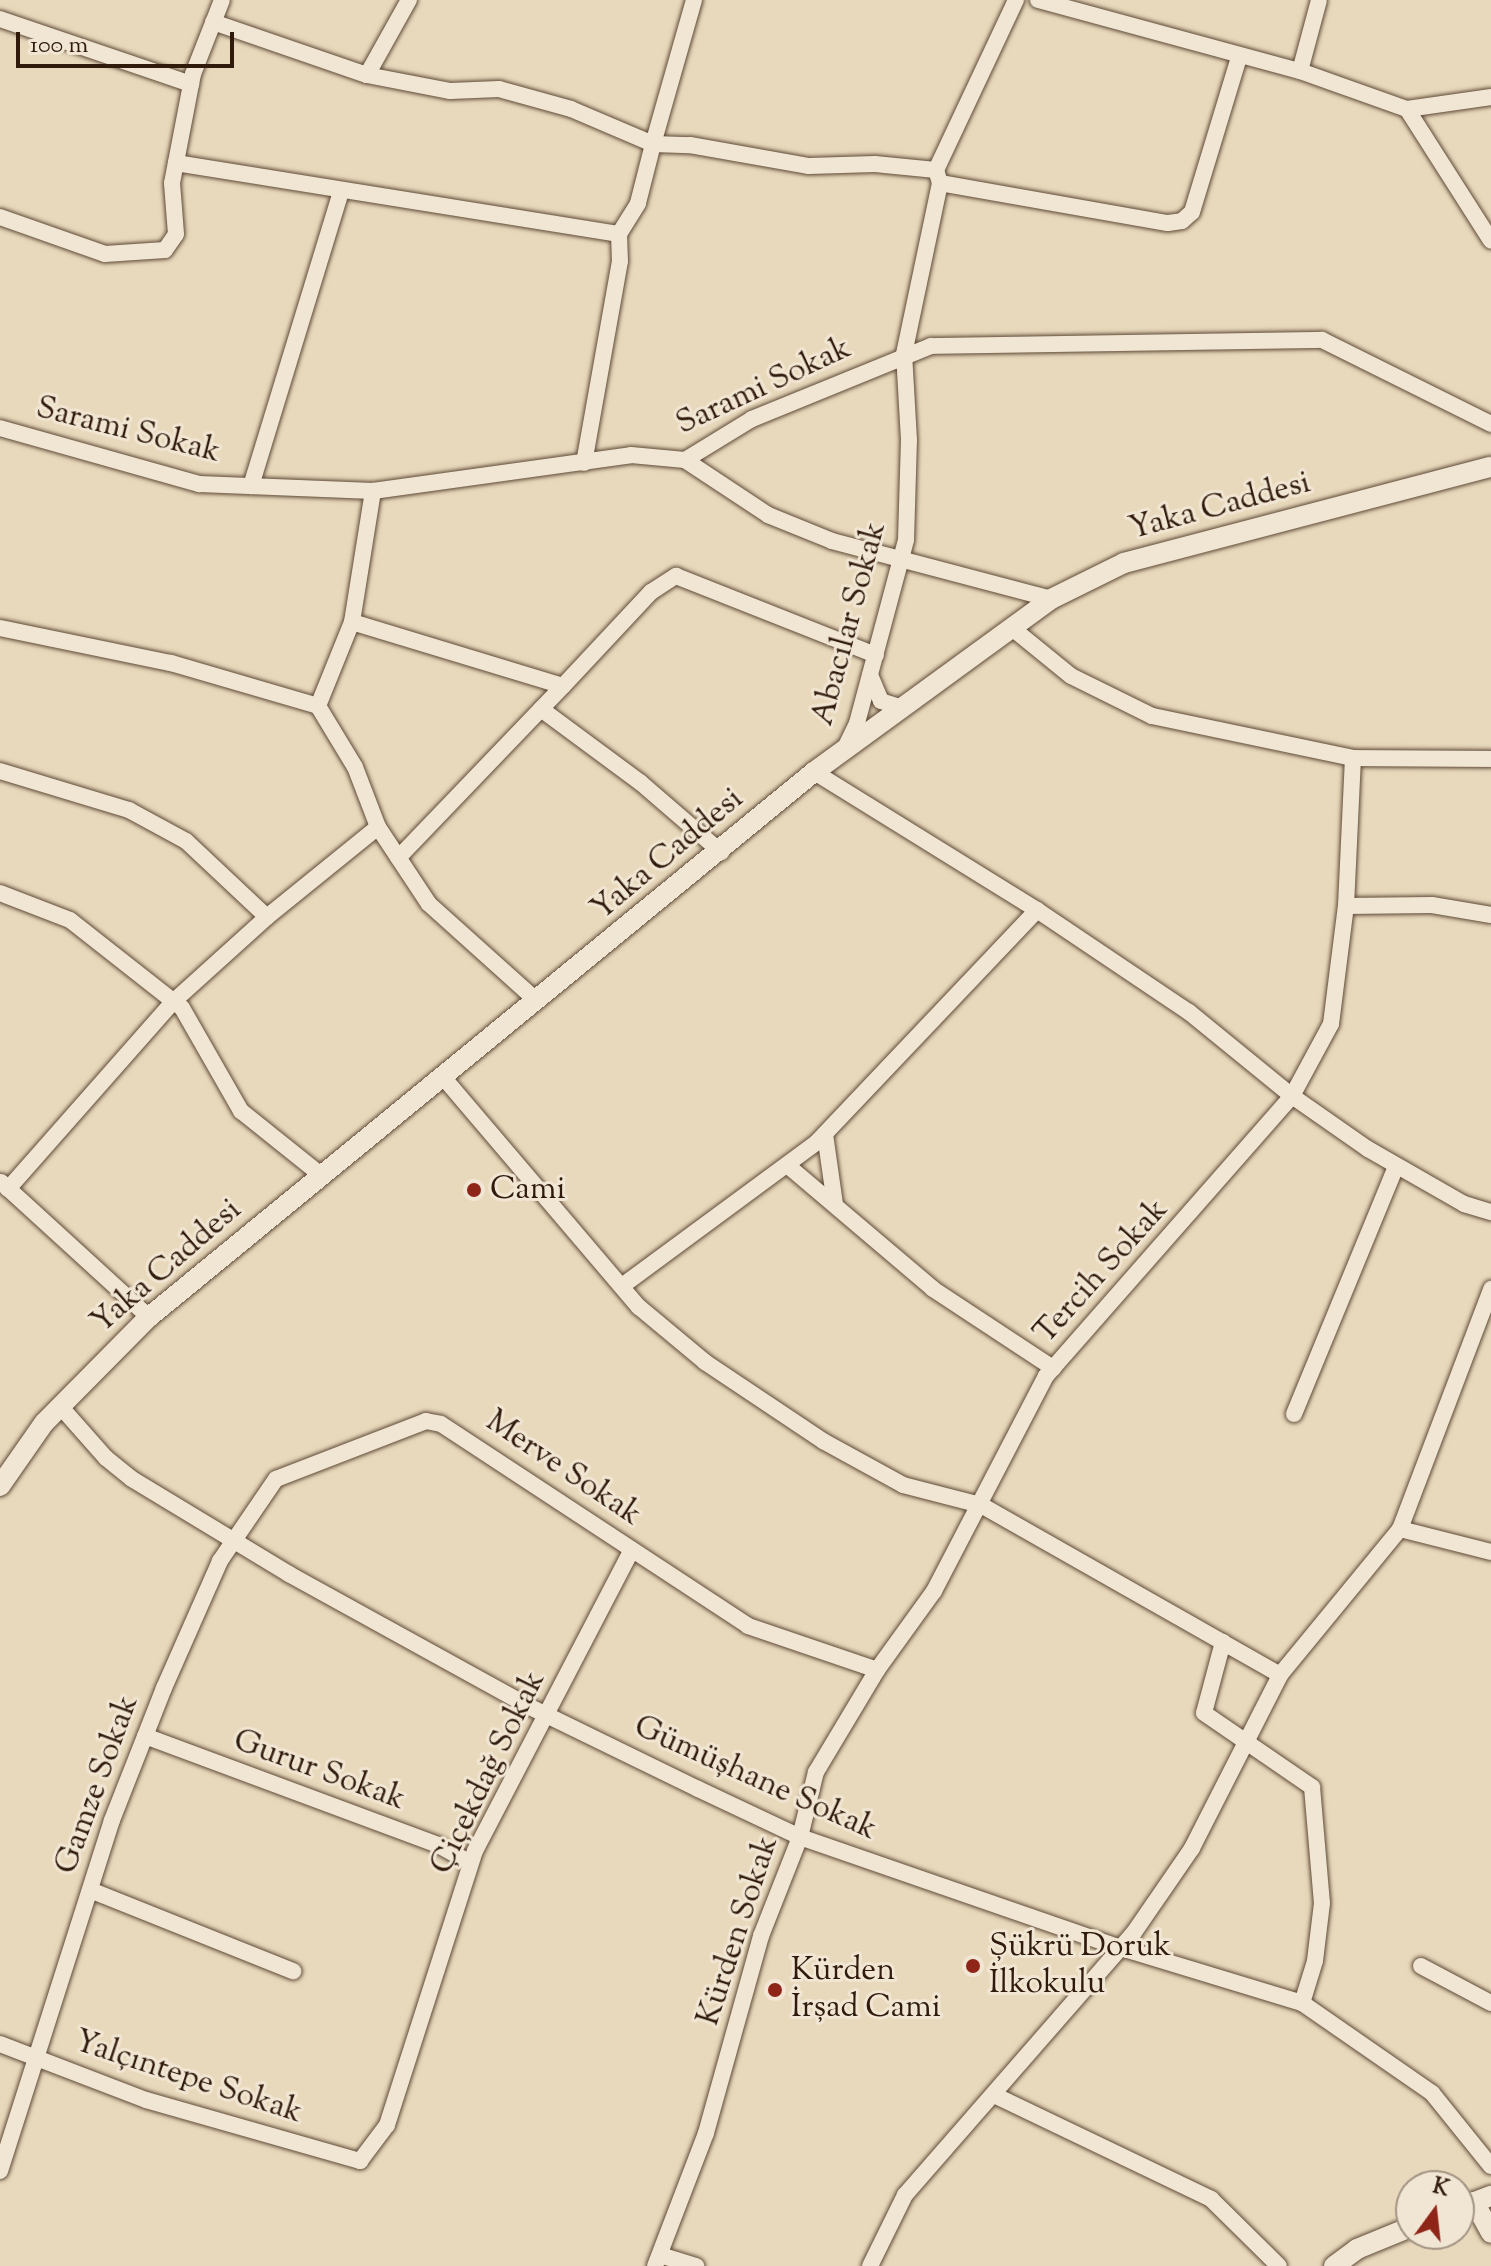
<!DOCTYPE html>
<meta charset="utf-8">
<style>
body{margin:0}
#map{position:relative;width:1491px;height:2266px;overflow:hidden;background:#e9d9bc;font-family:"Sorts Mill Goudy",serif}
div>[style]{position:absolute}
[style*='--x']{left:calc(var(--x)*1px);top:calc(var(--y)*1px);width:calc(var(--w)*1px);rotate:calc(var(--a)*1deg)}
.roads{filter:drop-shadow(0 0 2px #5e4a37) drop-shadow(0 0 2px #5e4a37)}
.minor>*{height:16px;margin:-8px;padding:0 8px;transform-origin:8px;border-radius:8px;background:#f1e6d3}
.tertiary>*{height:20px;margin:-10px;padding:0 10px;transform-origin:10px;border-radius:10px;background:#f1e6d3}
.dots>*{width:22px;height:22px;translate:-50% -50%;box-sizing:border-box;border:4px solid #f1e6d3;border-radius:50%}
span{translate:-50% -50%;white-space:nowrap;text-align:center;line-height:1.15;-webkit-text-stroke:6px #f1e6d3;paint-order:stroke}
.street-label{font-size:32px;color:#2f1a0b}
.poi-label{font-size:32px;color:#2f1a0b}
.left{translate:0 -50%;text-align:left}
.north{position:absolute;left:1395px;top:2170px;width:80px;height:80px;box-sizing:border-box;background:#f1e6d3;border:2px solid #a39483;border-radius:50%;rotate:15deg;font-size:22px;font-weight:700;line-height:32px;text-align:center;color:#2f1a0b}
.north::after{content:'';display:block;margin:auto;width:28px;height:36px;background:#8f2418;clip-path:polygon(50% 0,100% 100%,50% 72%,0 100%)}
.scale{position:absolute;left:16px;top:32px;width:218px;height:36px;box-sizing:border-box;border:4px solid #2f1a0b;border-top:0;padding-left:10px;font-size:24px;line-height:28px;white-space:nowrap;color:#2f1a0b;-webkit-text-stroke:6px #f1e6d3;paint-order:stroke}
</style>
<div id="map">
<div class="roads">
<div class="minor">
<i style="--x:1038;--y:0;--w:271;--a:15.2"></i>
<i style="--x:1300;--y:71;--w:114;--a:19.6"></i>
<i style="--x:1407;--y:109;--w:156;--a:57.5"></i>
<i style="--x:0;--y:19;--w:202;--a:18.8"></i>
<i style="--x:213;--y:22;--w:163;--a:19"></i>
<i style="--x:367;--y:75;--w:86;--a:-60.8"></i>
<i style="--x:1300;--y:71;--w:73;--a:-75"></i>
<i style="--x:367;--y:75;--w:85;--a:10.9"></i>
<i style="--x:450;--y:91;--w:49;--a:-2.3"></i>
<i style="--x:499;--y:89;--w:75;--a:15.5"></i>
<i style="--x:571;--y:109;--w:89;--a:23.1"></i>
<i style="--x:653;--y:144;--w:150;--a:-74.1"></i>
<i style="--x:1407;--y:109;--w:85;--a:-8.1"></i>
<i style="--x:176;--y:163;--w:449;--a:9.1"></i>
<i style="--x:619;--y:234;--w:27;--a:88"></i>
<i style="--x:620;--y:261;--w:205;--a:100.1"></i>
<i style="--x:940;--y:183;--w:231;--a:10"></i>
<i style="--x:1168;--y:223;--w:14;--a:-8"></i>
<i style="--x:1182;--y:221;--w:13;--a:-42"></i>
<i style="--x:1192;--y:212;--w:162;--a:-73.1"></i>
<i style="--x:0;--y:217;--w:111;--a:19.4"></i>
<i style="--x:105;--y:254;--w:60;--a:-3.8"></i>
<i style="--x:165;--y:250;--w:19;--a:-55"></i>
<i style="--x:176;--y:234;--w:51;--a:-94.5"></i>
<i style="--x:172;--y:183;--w:111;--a:-79.1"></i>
<i style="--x:193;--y:74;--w:79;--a:-68.6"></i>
<i style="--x:619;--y:234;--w:36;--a:-58"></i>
<i style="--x:638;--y:203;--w:61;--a:-75.7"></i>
<i style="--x:653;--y:144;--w:37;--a:2"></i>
<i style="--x:690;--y:145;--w:121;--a:10"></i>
<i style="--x:809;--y:166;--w:66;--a:-1.7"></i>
<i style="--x:875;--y:164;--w:61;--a:5.6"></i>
<i style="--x:0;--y:428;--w:207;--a:15.7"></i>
<i style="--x:199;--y:484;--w:174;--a:2.3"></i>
<i style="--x:373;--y:491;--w:260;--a:-7.9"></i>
<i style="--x:631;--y:455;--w:54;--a:5.3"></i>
<i style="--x:685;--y:460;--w:79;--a:-31.5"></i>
<i style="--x:752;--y:419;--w:193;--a:-22.2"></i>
<i style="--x:931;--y:346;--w:391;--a:-0.9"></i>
<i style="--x:1322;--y:340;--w:189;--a:26.4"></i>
<i style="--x:685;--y:460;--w:100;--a:33.5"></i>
<i style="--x:768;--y:515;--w:69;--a:22.1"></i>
<i style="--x:832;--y:541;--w:227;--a:14.8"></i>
<i style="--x:251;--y:486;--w:307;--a:-73"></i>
<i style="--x:352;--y:622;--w:220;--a:16.9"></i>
<i style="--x:563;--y:686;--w:238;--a:133.8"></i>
<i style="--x:0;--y:628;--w:175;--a:11.6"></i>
<i style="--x:171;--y:663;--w:153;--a:16.3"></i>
<i style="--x:318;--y:706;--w:71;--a:58.8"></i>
<i style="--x:355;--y:767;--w:64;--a:69"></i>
<i style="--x:378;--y:827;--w:143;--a:141"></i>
<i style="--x:267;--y:917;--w:111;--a:-136.8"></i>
<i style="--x:186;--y:841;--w:65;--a:-151.5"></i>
<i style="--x:129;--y:810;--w:135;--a:-163.2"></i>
<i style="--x:870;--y:675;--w:28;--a:67"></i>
<i style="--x:881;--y:701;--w:23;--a:18"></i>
<i style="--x:563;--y:686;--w:129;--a:-46.9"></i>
<i style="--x:651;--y:592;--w:30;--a:-33"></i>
<i style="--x:676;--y:576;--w:215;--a:21.6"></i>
<i style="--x:318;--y:706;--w:91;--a:-68"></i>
<i style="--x:352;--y:622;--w:133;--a:-80.9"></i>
<i style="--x:541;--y:709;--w:124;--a:36.5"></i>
<i style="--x:641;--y:783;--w:106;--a:40.8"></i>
<i style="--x:845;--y:748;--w:28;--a:-64"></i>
<i style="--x:857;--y:723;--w:189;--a:-75"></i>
<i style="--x:906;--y:540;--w:100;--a:-88.3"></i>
<i style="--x:909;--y:440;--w:86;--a:-93.3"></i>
<i style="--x:904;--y:354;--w:175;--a:-78.1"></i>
<i style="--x:940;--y:183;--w:14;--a:-107"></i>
<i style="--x:936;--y:170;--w:188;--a:-64.8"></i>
<i style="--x:1353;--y:758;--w:138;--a:0.4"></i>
<i style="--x:378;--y:827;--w:92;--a:56.5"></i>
<i style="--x:429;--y:904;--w:145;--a:41.9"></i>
<i style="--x:0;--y:893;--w:75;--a:21.1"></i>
<i style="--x:70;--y:920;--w:142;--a:38.2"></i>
<i style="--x:182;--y:1008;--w:119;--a:60.2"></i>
<i style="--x:241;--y:1111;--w:104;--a:38.7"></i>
<i style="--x:1346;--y:906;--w:86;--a:-0.7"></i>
<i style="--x:1432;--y:905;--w:60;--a:9.6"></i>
<i style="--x:1037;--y:910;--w:183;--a:33.9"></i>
<i style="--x:1189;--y:1012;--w:133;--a:39.2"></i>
<i style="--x:1292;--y:1096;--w:93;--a:34.9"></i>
<i style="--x:1368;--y:1149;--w:111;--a:29.8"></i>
<i style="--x:1464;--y:1204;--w:28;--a:17"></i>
<i style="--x:443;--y:1077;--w:302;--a:49.6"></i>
<i style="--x:639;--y:1307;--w:86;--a:39.8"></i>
<i style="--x:705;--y:1362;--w:142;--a:33.8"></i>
<i style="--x:823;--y:1441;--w:91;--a:28.8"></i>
<i style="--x:903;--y:1485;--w:81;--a:14.4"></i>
<i style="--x:981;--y:1505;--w:344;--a:29.6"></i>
<i style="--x:825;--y:1134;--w:71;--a:81.9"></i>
<i style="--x:787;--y:1165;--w:192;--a:40.3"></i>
<i style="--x:933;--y:1289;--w:144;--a:33.4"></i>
<i style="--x:1;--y:1182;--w:200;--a:42.4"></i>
<i style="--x:8;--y:1189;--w:251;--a:-48.6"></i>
<i style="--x:174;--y:1001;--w:125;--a:-42.1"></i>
<i style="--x:622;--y:1286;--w:242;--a:-36.4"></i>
<i style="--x:817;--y:1142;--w:320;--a:-46.5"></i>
<i style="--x:1037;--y:910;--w:262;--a:-148.2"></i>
<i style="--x:60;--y:1406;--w:69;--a:48.5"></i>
<i style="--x:106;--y:1458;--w:33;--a:39"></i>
<i style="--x:132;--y:1479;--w:184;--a:31.2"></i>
<i style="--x:289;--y:1574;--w:273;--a:28.9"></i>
<i style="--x:528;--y:1706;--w:189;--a:26"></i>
<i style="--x:698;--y:1789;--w:113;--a:25.2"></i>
<i style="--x:800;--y:1837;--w:340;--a:19.1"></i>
<i style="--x:1121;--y:1948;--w:189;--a:16.9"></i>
<i style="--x:1302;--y:2003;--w:158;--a:34.7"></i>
<i style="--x:1432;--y:2093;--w:94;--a:51.1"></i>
<i style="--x:1294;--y:1414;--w:267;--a:-67.6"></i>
<i style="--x:1400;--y:1529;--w:94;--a:14.2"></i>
<i style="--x:1223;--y:1642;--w:73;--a:105"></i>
<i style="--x:1204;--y:1713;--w:131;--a:34.4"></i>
<i style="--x:1312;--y:1787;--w:116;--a:85.1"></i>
<i style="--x:1322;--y:1903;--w:58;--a:96.9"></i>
<i style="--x:1315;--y:1961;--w:44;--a:107.2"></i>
<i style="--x:145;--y:1736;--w:315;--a:20.4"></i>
<i style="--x:440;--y:1846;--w:35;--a:29"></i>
<i style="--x:90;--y:1890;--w:219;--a:21.8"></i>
<i style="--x:1421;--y:1966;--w:79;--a:27.9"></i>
<i style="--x:0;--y:2044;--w:156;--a:21"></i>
<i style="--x:146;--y:2100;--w:223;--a:15.9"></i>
<i style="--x:360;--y:2161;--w:45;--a:-53.1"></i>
<i style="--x:387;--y:2125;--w:288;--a:-72.2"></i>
<i style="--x:475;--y:1851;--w:339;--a:-62.5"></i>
<i style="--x:994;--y:2095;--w:241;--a:25.6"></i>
<i style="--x:1211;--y:2199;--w:95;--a:44.6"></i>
<i style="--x:0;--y:2171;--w:368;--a:-72.3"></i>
<i style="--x:112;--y:1820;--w:142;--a:-68.5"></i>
<i style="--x:164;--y:1688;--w:139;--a:-66.2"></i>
<i style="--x:220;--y:1561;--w:99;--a:-55.7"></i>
<i style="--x:276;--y:1479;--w:161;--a:-21.1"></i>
<i style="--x:426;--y:1421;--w:15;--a:11"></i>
<i style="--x:441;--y:1424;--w:367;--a:33.3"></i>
<i style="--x:748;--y:1626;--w:136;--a:18.8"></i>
<i style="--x:660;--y:2255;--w:38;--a:17"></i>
<i style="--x:655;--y:2266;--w:142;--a:-69"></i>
<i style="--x:706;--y:2133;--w:205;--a:-74.4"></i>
<i style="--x:761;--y:1936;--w:106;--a:-68.5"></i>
<i style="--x:800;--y:1837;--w:67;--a:-76.2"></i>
<i style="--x:816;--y:1772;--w:119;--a:-59.1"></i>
<i style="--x:877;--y:1670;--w:97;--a:-54.2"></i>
<i style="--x:934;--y:1591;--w:242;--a:-62.5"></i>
<i style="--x:1046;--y:1376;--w:373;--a:-48.7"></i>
<i style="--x:1292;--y:1096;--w:82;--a:-61.6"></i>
<i style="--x:1331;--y:1024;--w:119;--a:-82.8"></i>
<i style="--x:1346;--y:906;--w:148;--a:-87.3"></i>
<i style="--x:1353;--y:758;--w:205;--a:-168.2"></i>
<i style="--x:1152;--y:716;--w:90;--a:-153.7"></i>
<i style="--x:1071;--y:676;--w:76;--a:-140.9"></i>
<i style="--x:870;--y:2266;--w:79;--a:-63.8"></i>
<i style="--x:905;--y:2195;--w:347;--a:-48.9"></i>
<i style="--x:1133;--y:1934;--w:104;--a:-55.5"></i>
<i style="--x:1192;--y:1848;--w:194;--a:-63"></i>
<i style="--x:1280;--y:1675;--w:189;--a:-50.6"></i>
<i style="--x:1400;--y:1529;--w:257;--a:-69.2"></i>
</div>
<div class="tertiary">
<i style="--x:0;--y:1486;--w:77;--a:-55.1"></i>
<i style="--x:44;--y:1423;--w:149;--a:-45.3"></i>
<i style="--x:149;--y:1317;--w:860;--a:-39.34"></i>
<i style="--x:814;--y:772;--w:293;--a:-36.1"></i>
<i style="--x:1051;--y:599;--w:81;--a:-26.3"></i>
<i style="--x:1124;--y:563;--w:379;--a:-14.7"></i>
<i style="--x:1474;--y:2202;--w:35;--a:61"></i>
<i style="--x:1459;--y:2208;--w:34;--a:-21"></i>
<i style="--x:1334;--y:2266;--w:29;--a:-36"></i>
<i style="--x:1357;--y:2249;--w:58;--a:-22.2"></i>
</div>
</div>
<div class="dots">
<i style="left:474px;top:1190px;background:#8f2418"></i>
<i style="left:973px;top:1966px;background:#8f2418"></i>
<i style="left:775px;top:1990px;background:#8f2418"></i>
</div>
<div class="street-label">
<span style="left:764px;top:387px;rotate:-25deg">Sarami Sokak</span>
<span style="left:128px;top:431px;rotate:14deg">Sarami Sokak</span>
<span style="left:1220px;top:507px;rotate:-15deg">Yaka Caddesi</span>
<span style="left:850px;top:624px;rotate:-75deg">Abacılar Sokak</span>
<span style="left:668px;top:855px;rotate:-40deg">Yaka Caddesi</span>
<span style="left:167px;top:1267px;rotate:-41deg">Yaka Caddesi</span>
<span style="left:1102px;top:1272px;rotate:-48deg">Tercih Sokak</span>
<span style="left:563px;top:1469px;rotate:34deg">Merve Sokak</span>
<span style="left:319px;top:1771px;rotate:20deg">Gurur Sokak</span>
<span style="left:489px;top:1773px;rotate:-64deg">Çiçekdağ Sokak</span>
<span style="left:755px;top:1779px;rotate:24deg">Gümüşhane Sokak</span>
<span style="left:98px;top:1785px;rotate:-70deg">Gamze Sokak</span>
<span style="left:739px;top:1931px;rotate:-72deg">Kürden Sokak</span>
<span style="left:188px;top:2078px;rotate:18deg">Yalçıntepe Sokak</span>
</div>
<div class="poi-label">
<span class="left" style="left:490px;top:1190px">Cami</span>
<span class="left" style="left:989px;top:1966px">Şükrü Doruk<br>İlkokulu</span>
<span class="left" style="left:791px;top:1990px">Kürden<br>İrşad Cami</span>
</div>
<div class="north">K</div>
<div class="scale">100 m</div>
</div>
